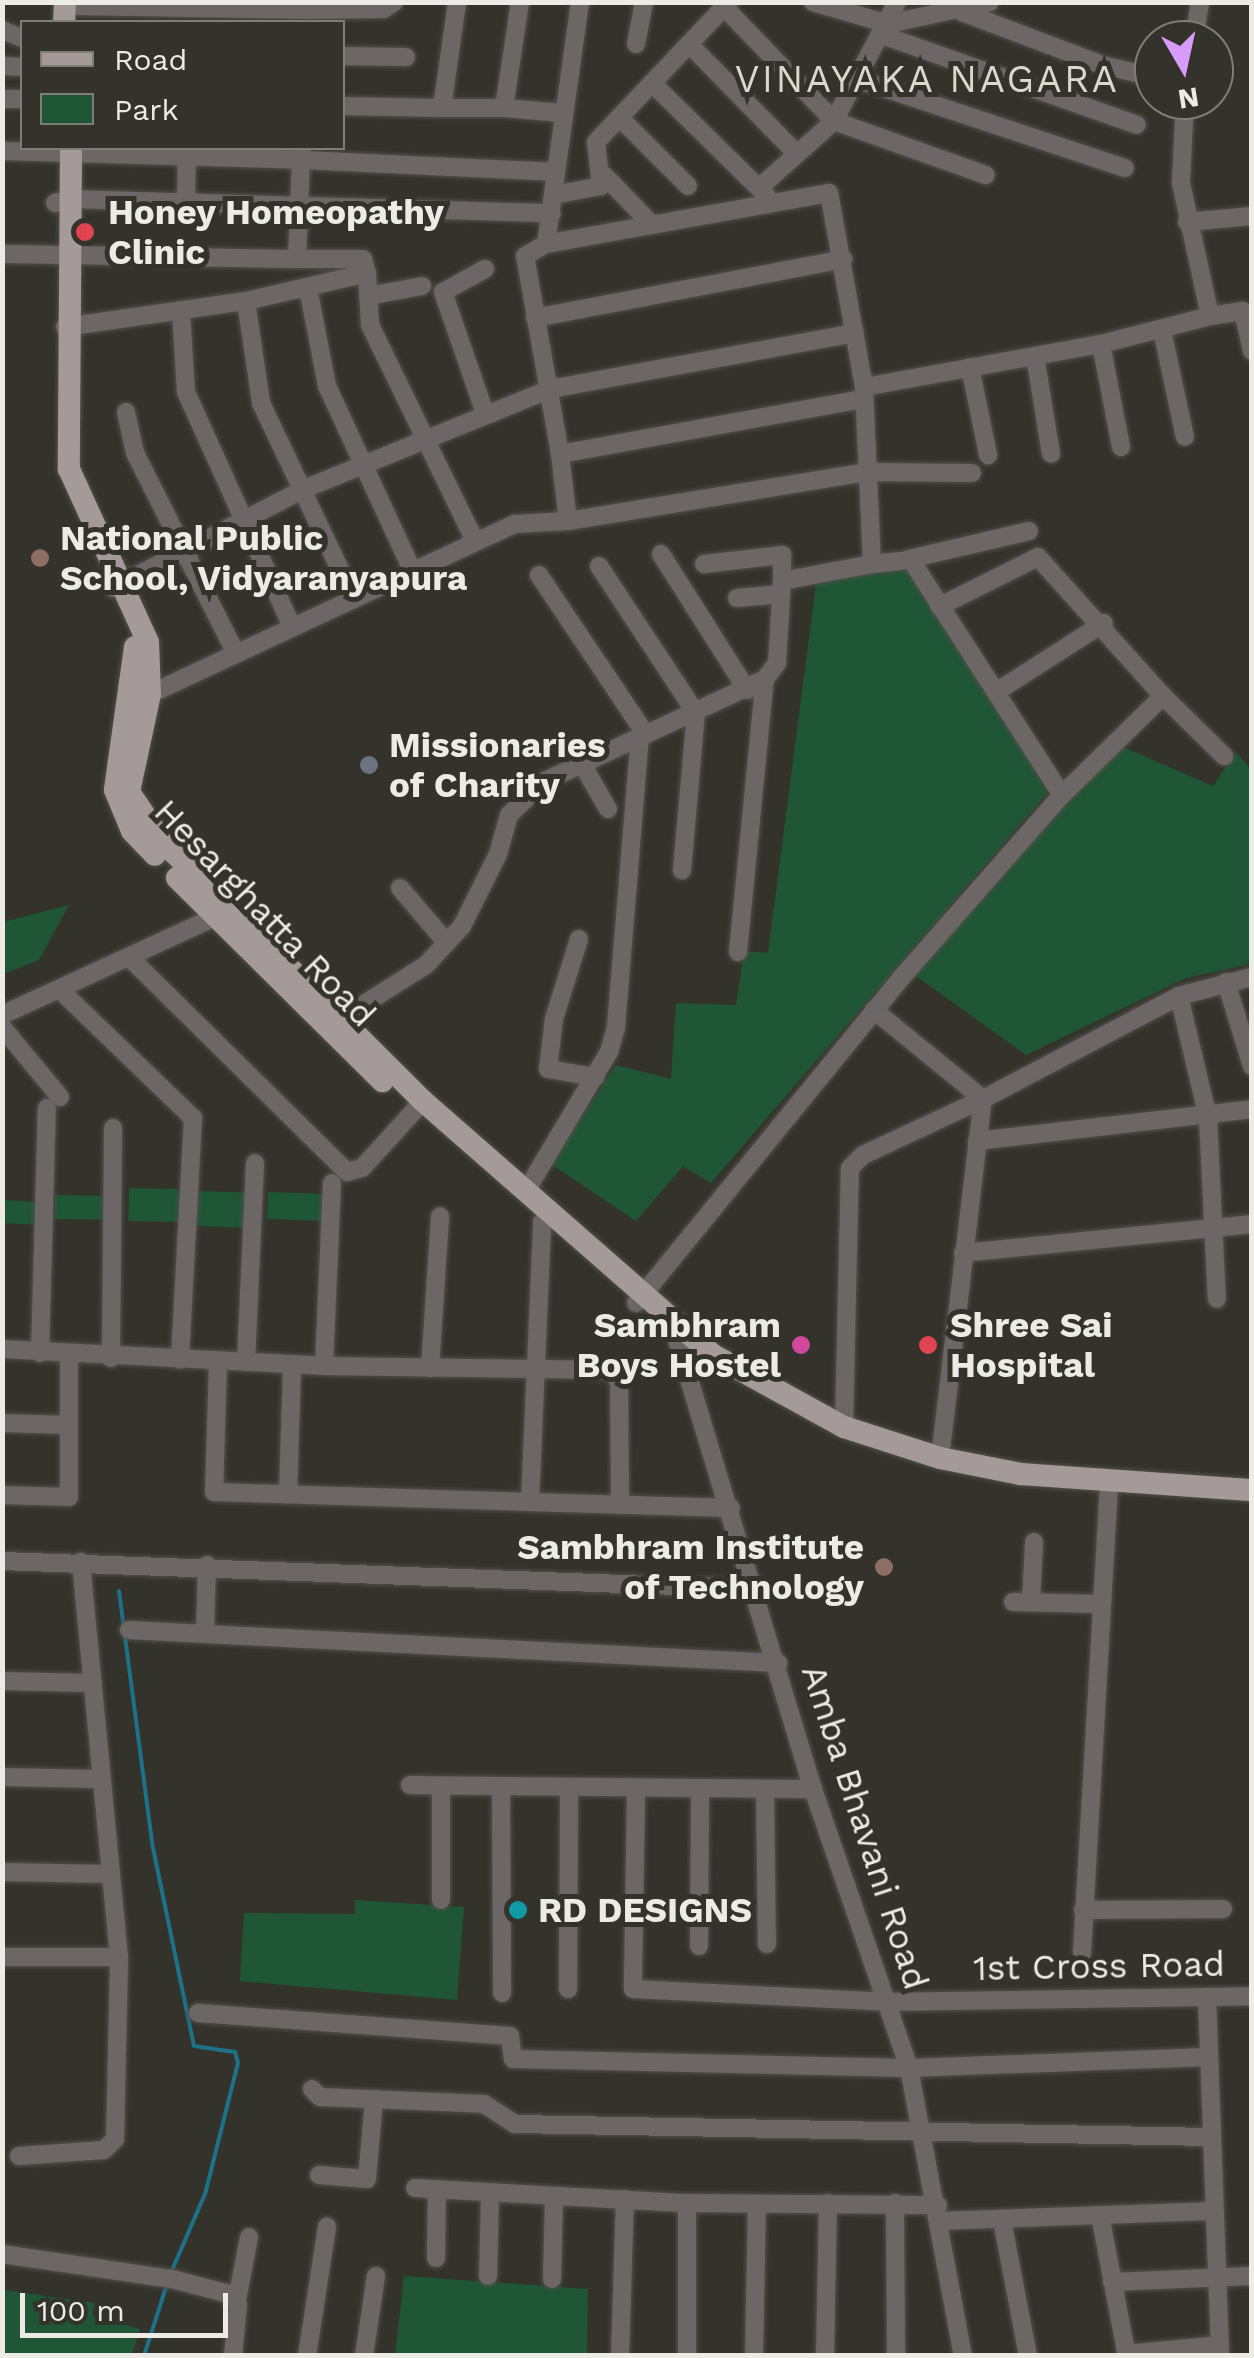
<!DOCTYPE html>
<style>
body{margin:0}
#map{position:relative;width:1254px;height:2358px;overflow:hidden;background:#34332b;font-family:"Work Sans",sans-serif}
div>[style]{position:absolute}
[style*='--x']{left:calc(var(--x)*1px);top:calc(var(--y)*1px);width:calc(var(--w)*1px);rotate:calc(var(--a)*1deg)}
.green>*{inset:0;background:#1e5636;transform-origin:0 0}
.stream>*{height:4px;margin:-2px;padding:0 2px;transform-origin:2px;border-radius:2px;background:#1d7188}
.roads{filter:drop-shadow(0 0 2px #515049) drop-shadow(0 0 2px #515049)}
.minor>*{height:18px;margin:-9px;padding:0 9px;transform-origin:9px;border-radius:9px;background:#6c6766}
.major>*{height:22px;margin:-11px;padding:0 11px;transform-origin:11px;border-radius:11px;background:#a49a99}
.dots>*{width:28px;height:28px;translate:-50% -50%;box-sizing:border-box;border:5px solid #34332b;border-radius:50%}
span{translate:-50% -50%;white-space:nowrap;text-align:center;line-height:1.15;-webkit-text-stroke:10px #34332b;paint-order:stroke}
.poi-label{font-size:35px;color:#ecebe6;font-weight:700}
.left{translate:0 -50%;text-align:left}
.right{translate:-100% -50%;text-align:right}
.street-label{font-size:35px;color:#ecebe6}
.neighbourhood-label{font-size:38px;color:#dad8ce;letter-spacing:2.5px}
.frame{position:absolute;inset:0;border:5px solid #ecebe6;pointer-events:none}
.legend{position:absolute;left:20px;top:20px;width:325px;height:130px;box-sizing:border-box;background:#34332b;border:2px solid #7e7d76;margin:0;padding:12px 18px;list-style:none;font-size:30px;color:#ecebe6}
.legend li{display:flex;align-items:center;gap:20px;height:50px}
.legend b{width:50px;border:2px solid #7e7d76}
.north{position:absolute;left:1134px;top:20px;width:100px;height:100px;box-sizing:border-box;background:#34332b;border:2px solid #7e7d76;border-radius:50%;rotate:171deg;font-size:28px;font-weight:700;line-height:40px;text-align:center;color:#ecebe6}
.north::after{content:'';display:block;margin:auto;width:35px;height:45px;background:#d79bf9;clip-path:polygon(50% 0,100% 100%,50% 72%,0 100%)}
.scale{position:absolute;left:20px;top:2293px;width:208px;height:45px;box-sizing:border-box;border:5px solid #ecebe6;border-top:0;padding-left:12px;font-size:30px;line-height:35px;white-space:nowrap;color:#ecebe6;-webkit-text-stroke:8px #34332b;paint-order:stroke}
</style>
<div id="map">
<div class="green">
<i style="clip-path:polygon(908px 564px,1048px 792px,711px 1183px,683px 1166px,636px 1221px,551px 1164px,616px 1065px,671px 1079px,676px 1003px,736px 1005px,744px 951px,768px 953px,816px 584px)"></i>
<i style="clip-path:polygon(1116px 744px,1213px 786px,1236px 752px,1251px 770px,1251px 964px,1186px 978px,1026px 1055px,912px 973px)"></i>
<i style="clip-path:polygon(69px 905px,39px 960px,3px 974px,3px 922px)"></i>
<i style="left:129px;top:1188px;width:52px;height:33px;rotate:1deg"></i>
<i style="left:197px;top:1191px;width:53px;height:35px;rotate:2deg"></i>
<i style="left:268px;top:1192px;width:59px;height:27px;rotate:2deg"></i>
<i style="left:55px;top:1195px;width:54px;height:24px;rotate:1deg"></i>
<i style="left:3px;top:1200px;width:37px;height:23px;rotate:3deg"></i>
<i style="clip-path:polygon(355px 1900px,464px 1907px,457px 2000px,240px 1981px,244px 1913px,355px 1914px)"></i>
<i style="clip-path:polygon(404px 2276px,588px 2289px,587px 2355px,395px 2356px)"></i>
<i style="clip-path:polygon(3px 2290px,95px 2303px,92px 2315px,140px 2329px,132px 2355px,3px 2355px)"></i>
</div>
<div class="stream">
<i style="--x:119;--y:1591;--w:259;--a:82.5"></i>
<i style="--x:153;--y:1848;--w:202;--a:78.3"></i>
<i style="--x:194;--y:2046;--w:41;--a:8.3"></i>
<i style="--x:235;--y:2052;--w:11;--a:75"></i>
<i style="--x:238;--y:2063;--w:135;--a:104.1"></i>
<i style="--x:205;--y:2194;--w:88;--a:113.4"></i>
<i style="--x:144;--y:2356;--w:76;--a:-72.3"></i>
</div>
<div class="roads">
<div class="minor">
<i style="--x:813;--y:2;--w:78;--a:16.3"></i>
<i style="--x:888;--y:24;--w:104;--a:-12.2"></i>
<i style="--x:76;--y:6;--w:233;--a:1"></i>
<i style="--x:309;--y:10;--w:75;--a:-0.8"></i>
<i style="--x:384;--y:9;--w:12;--a:-35"></i>
<i style="--x:724;--y:7;--w:158;--a:46"></i>
<i style="--x:834;--y:121;--w:161;--a:19.6"></i>
<i style="--x:962;--y:12;--w:150;--a:20.7"></i>
<i style="--x:1102;--y:65;--w:53;--a:13"></i>
<i style="--x:2;--y:30;--w:22;--a:22"></i>
<i style="--x:882;--y:35;--w:270;--a:19.4"></i>
<i style="--x:1194;--y:40;--w:38;--a:-81"></i>
<i style="--x:636;--y:44;--w:43;--a:-79.2"></i>
<i style="--x:689;--y:44;--w:154;--a:45.5"></i>
<i style="--x:342;--y:56;--w:64;--a:0.9"></i>
<i style="--x:2;--y:66;--w:20;--a:3"></i>
<i style="--x:860;--y:80;--w:279;--a:18.4"></i>
<i style="--x:652;--y:83;--w:160;--a:44.5"></i>
<i style="--x:2;--y:99;--w:20;--a:0"></i>
<i style="--x:1185;--y:100;--w:83;--a:92.8"></i>
<i style="--x:1181;--y:183;--w:136;--a:77.7"></i>
<i style="--x:1210;--y:316;--w:33;--a:-9"></i>
<i style="--x:1243;--y:311;--w:41;--a:77.3"></i>
<i style="--x:342;--y:106;--w:100;--a:1.1"></i>
<i style="--x:442;--y:108;--w:107;--a:-81.9"></i>
<i style="--x:442;--y:108;--w:62;--a:0"></i>
<i style="--x:504;--y:108;--w:107;--a:-81.4"></i>
<i style="--x:504;--y:108;--w:59;--a:4.8"></i>
<i style="--x:620;--y:118;--w:96;--a:45"></i>
<i style="--x:2;--y:151;--w:299;--a:1.7"></i>
<i style="--x:301;--y:160;--w:12;--a:-85"></i>
<i style="--x:605;--y:176;--w:68;--a:46.2"></i>
<i style="--x:760;--y:187;--w:99;--a:-41.7"></i>
<i style="--x:834;--y:121;--w:135;--a:-62.1"></i>
<i style="--x:553;--y:195;--w:49;--a:-10.6"></i>
<i style="--x:601;--y:186;--w:44;--a:-96.5"></i>
<i style="--x:596;--y:142;--w:193;--a:-46.5"></i>
<i style="--x:55;--y:203;--w:16;--a:-15"></i>
<i style="--x:70;--y:199;--w:482;--a:1.7"></i>
<i style="--x:186;--y:203;--w:55;--a:-89"></i>
<i style="--x:1187;--y:222;--w:65;--a:-5.3"></i>
<i style="--x:2;--y:254;--w:295;--a:1"></i>
<i style="--x:297;--y:259;--w:99;--a:-87.7"></i>
<i style="--x:301;--y:160;--w:253;--a:2.7"></i>
<i style="--x:297;--y:259;--w:66;--a:0"></i>
<i style="--x:363;--y:259;--w:15;--a:74"></i>
<i style="--x:485;--y:269;--w:48;--a:151.3"></i>
<i style="--x:443;--y:292;--w:128;--a:70.9"></i>
<i style="--x:308;--y:288;--w:100;--a:79"></i>
<i style="--x:327;--y:386;--w:205;--a:65.2"></i>
<i style="--x:368;--y:296;--w:55;--a:-10.5"></i>
<i style="--x:246;--y:301;--w:103;--a:81.6"></i>
<i style="--x:261;--y:403;--w:217;--a:64.6"></i>
<i style="--x:181;--y:311;--w:81;--a:86.5"></i>
<i style="--x:186;--y:392;--w:258;--a:65.7"></i>
<i style="--x:535;--y:318;--w:314;--a:-10.8"></i>
<i style="--x:65;--y:327;--w:183;--a:-8.2"></i>
<i style="--x:246;--y:301;--w:124;--a:-13"></i>
<i style="--x:367;--y:273;--w:52;--a:86.7"></i>
<i style="--x:370;--y:325;--w:238;--a:64.1"></i>
<i style="--x:1162;--y:330;--w:109;--a:77.9"></i>
<i style="--x:1101;--y:344;--w:105;--a:79"></i>
<i style="--x:1035;--y:356;--w:99;--a:80.7"></i>
<i style="--x:970;--y:367;--w:90;--a:78.4"></i>
<i style="--x:864;--y:387;--w:241;--a:-10.3"></i>
<i style="--x:1101;--y:344;--w:113;--a:-14.4"></i>
<i style="--x:126;--y:412;--w:42;--a:77.6"></i>
<i style="--x:135;--y:453;--w:225;--a:63.3"></i>
<i style="--x:560;--y:454;--w:201;--a:-100"></i>
<i style="--x:525;--y:256;--w:24;--a:-30"></i>
<i style="--x:546;--y:244;--w:244;--a:-82"></i>
<i style="--x:568;--y:521;--w:67;--a:-96.8"></i>
<i style="--x:560;--y:454;--w:309;--a:-10.3"></i>
<i style="--x:661;--y:554;--w:161;--a:57.7"></i>
<i style="--x:909;--y:559;--w:123;--a:-13.1"></i>
<i style="--x:704;--y:564;--w:79;--a:-6.6"></i>
<i style="--x:782;--y:555;--w:26;--a:90"></i>
<i style="--x:872;--y:564;--w:39;--a:-6"></i>
<i style="--x:911;--y:560;--w:279;--a:57.3"></i>
<i style="--x:599;--y:566;--w:176;--a:56.6"></i>
<i style="--x:696;--y:713;--w:158;--a:95.1"></i>
<i style="--x:539;--y:575;--w:192;--a:56.2"></i>
<i style="--x:113;--y:588;--w:215;--a:-27.4"></i>
<i style="--x:304;--y:489;--w:266;--a:-22.1"></i>
<i style="--x:550;--y:389;--w:310;--a:-10.4"></i>
<i style="--x:737;--y:598;--w:44;--a:-5.2"></i>
<i style="--x:996;--y:692;--w:128;--a:-32.6"></i>
<i style="--x:150;--y:694;--w:403;--a:-25"></i>
<i style="--x:515;--y:524;--w:53;--a:-3.2"></i>
<i style="--x:568;--y:521;--w:302;--a:-9.3"></i>
<i style="--x:866;--y:472;--w:106;--a:0.5"></i>
<i style="--x:1163;--y:696;--w:86;--a:44.5"></i>
<i style="--x:582;--y:764;--w:52;--a:60"></i>
<i style="--x:400;--y:888;--w:72;--a:49.5"></i>
<i style="--x:579;--y:939;--w:84;--a:107.4"></i>
<i style="--x:554;--y:1019;--w:50;--a:96.8"></i>
<i style="--x:548;--y:1069;--w:48;--a:9.7"></i>
<i style="--x:738;--y:952;--w:274;--a:-84.4"></i>
<i style="--x:130;--y:958;--w:305;--a:44.6"></i>
<i style="--x:347;--y:1172;--w:16;--a:-15"></i>
<i style="--x:362;--y:1168;--w:79;--a:-47.6"></i>
<i style="--x:1226;--y:982;--w:88;--a:72.8"></i>
<i style="--x:60;--y:990;--w:185;--a:43.9"></i>
<i style="--x:193;--y:1118;--w:242;--a:93.1"></i>
<i style="--x:1179;--y:996;--w:125;--a:76.6"></i>
<i style="--x:1208;--y:1118;--w:181;--a:87.2"></i>
<i style="--x:2;--y:1015;--w:244;--a:-24.7"></i>
<i style="--x:331;--y:1025;--w:112;--a:-32.3"></i>
<i style="--x:426;--y:965;--w:53;--a:-47.3"></i>
<i style="--x:462;--y:926;--w:80;--a:-63.4"></i>
<i style="--x:498;--y:854;--w:41;--a:-74.2"></i>
<i style="--x:509;--y:815;--w:47;--a:-44.1"></i>
<i style="--x:543;--y:782;--w:245;--a:-24.9"></i>
<i style="--x:765;--y:679;--w:20;--a:-53"></i>
<i style="--x:777;--y:663;--w:82;--a:-86.5"></i>
<i style="--x:782;--y:581;--w:92;--a:-10.7"></i>
<i style="--x:872;--y:564;--w:177;--a:-92.6"></i>
<i style="--x:864;--y:387;--w:197;--a:-100.2"></i>
<i style="--x:829;--y:193;--w:288;--a:169.8"></i>
<i style="--x:2;--y:1027;--w:91;--a:50.4"></i>
<i style="--x:977;--y:1141;--w:277;--a:-6.6"></i>
<i style="--x:526;--y:1191;--w:162;--a:-59.2"></i>
<i style="--x:609;--y:1052;--w:26;--a:-74"></i>
<i style="--x:616;--y:1027;--w:290;--a:-85.3"></i>
<i style="--x:963;--y:1253;--w:290;--a:-5.7"></i>
<i style="--x:636;--y:1303;--w:419;--a:-50.8"></i>
<i style="--x:901;--y:978;--w:244;--a:-48.7"></i>
<i style="--x:1062;--y:795;--w:141;--a:-44.4"></i>
<i style="--x:1163;--y:696;--w:187;--a:-132"></i>
<i style="--x:1038;--y:557;--w:110;--a:153.4"></i>
<i style="--x:673;--y:1326;--w:484;--a:73.2"></i>
<i style="--x:813;--y:1789;--w:295;--a:71"></i>
<i style="--x:909;--y:2068;--w:293;--a:79.4"></i>
<i style="--x:2;--y:1349;--w:322;--a:3"></i>
<i style="--x:324;--y:1366;--w:286;--a:0.8"></i>
<i style="--x:610;--y:1370;--w:14;--a:51"></i>
<i style="--x:619;--y:1381;--w:124;--a:89.5"></i>
<i style="--x:40;--y:1353;--w:245;--a:-88.4"></i>
<i style="--x:111;--y:1358;--w:230;--a:-89.5"></i>
<i style="--x:218;--y:1361;--w:131;--a:91.7"></i>
<i style="--x:214;--y:1492;--w:316;--a:1.8"></i>
<i style="--x:530;--y:1502;--w:280;--a:-87.5"></i>
<i style="--x:542;--y:1222;--w:13;--a:-39"></i>
<i style="--x:246;--y:1362;--w:199;--a:-87.4"></i>
<i style="--x:324;--y:1366;--w:183;--a:-87.5"></i>
<i style="--x:430;--y:1368;--w:152;--a:-86.2"></i>
<i style="--x:2;--y:1423;--w:66;--a:1.7"></i>
<i style="--x:844;--y:1427;--w:259;--a:-88.7"></i>
<i style="--x:850;--y:1168;--w:18;--a:-45"></i>
<i style="--x:863;--y:1155;--w:132;--a:-25"></i>
<i style="--x:983;--y:1099;--w:141;--a:-140.8"></i>
<i style="--x:940;--y:1458;--w:362;--a:-83.2"></i>
<i style="--x:983;--y:1099;--w:221;--a:-27.7"></i>
<i style="--x:1179;--y:996;--w:75;--a:-14.6"></i>
<i style="--x:288;--y:1494;--w:130;--a:-88.2"></i>
<i style="--x:2;--y:1495;--w:67;--a:1.7"></i>
<i style="--x:69;--y:1497;--w:142;--a:-90"></i>
<i style="--x:530;--y:1502;--w:201;--a:1.7"></i>
<i style="--x:2;--y:1561;--w:756;--a:2.12"></i>
<i style="--x:207;--y:1565;--w:69;--a:91.7"></i>
<i style="--x:205;--y:1634;--w:574;--a:2.9"></i>
<i style="--x:1013;--y:1602;--w:88;--a:1.3"></i>
<i style="--x:1031;--y:1602;--w:60;--a:-87.1"></i>
<i style="--x:129;--y:1630;--w:76;--a:3"></i>
<i style="--x:2;--y:1681;--w:87;--a:1.3"></i>
<i style="--x:2;--y:1777;--w:96;--a:1.2"></i>
<i style="--x:410;--y:1785;--w:403;--a:0.6"></i>
<i style="--x:441;--y:1786;--w:114;--a:90"></i>
<i style="--x:501;--y:1787;--w:206;--a:89.7"></i>
<i style="--x:636;--y:1789;--w:200;--a:90.9"></i>
<i style="--x:633;--y:1989;--w:254;--a:2.9"></i>
<i style="--x:887;--y:2002;--w:365;--a:-0.9"></i>
<i style="--x:765;--y:1789;--w:155;--a:89.3"></i>
<i style="--x:2;--y:1872;--w:107;--a:1.1"></i>
<i style="--x:1083;--y:1910;--w:140;--a:-0.4"></i>
<i style="--x:699;--y:1946;--w:158;--a:-89.6"></i>
<i style="--x:1082;--y:1953;--w:471;--a:-86.7"></i>
<i style="--x:2;--y:1957;--w:117;--a:0"></i>
<i style="--x:568;--y:1989;--w:200;--a:-89.7"></i>
<i style="--x:1207;--y:1997;--w:359;--a:87.9"></i>
<i style="--x:198;--y:2013;--w:313;--a:4.2"></i>
<i style="--x:510;--y:2036;--w:23;--a:83"></i>
<i style="--x:513;--y:2059;--w:396;--a:1.3"></i>
<i style="--x:909;--y:2068;--w:300;--a:-2.1"></i>
<i style="--x:312;--y:2089;--w:11;--a:45"></i>
<i style="--x:320;--y:2097;--w:164;--a:2.4"></i>
<i style="--x:484;--y:2104;--w:37;--a:33"></i>
<i style="--x:515;--y:2124;--w:697;--a:1.07"></i>
<i style="--x:19;--y:2156;--w:85;--a:-4"></i>
<i style="--x:104;--y:2150;--w:16;--a:-45"></i>
<i style="--x:115;--y:2139;--w:182;--a:-88.7"></i>
<i style="--x:119;--y:1957;--w:397;--a:-95.5"></i>
<i style="--x:319;--y:2175;--w:48;--a:4.8"></i>
<i style="--x:367;--y:2179;--w:80;--a:-85"></i>
<i style="--x:415;--y:2188;--w:272;--a:3.2"></i>
<i style="--x:687;--y:2203;--w:251;--a:0.5"></i>
<i style="--x:895;--y:2203;--w:153;--a:89.6"></i>
<i style="--x:1100;--y:2215;--w:144;--a:79.2"></i>
<i style="--x:1002;--y:2220;--w:138;--a:79.2"></i>
<i style="--x:940;--y:2221;--w:274;--a:-2.1"></i>
<i style="--x:2;--y:2254;--w:172;--a:8.4"></i>
<i style="--x:172;--y:2279;--w:59;--a:14.7"></i>
<i style="--x:229;--y:2294;--w:14;--a:51"></i>
<i style="--x:238;--y:2305;--w:51;--a:95.6"></i>
<i style="--x:436;--y:2258;--w:69;--a:-89.2"></i>
<i style="--x:488;--y:2276;--w:83;--a:-88.6"></i>
<i style="--x:552;--y:2279;--w:81;--a:-88.6"></i>
<i style="--x:1112;--y:2282;--w:140;--a:-2.5"></i>
<i style="--x:237;--y:2300;--w:64;--a:-79.2"></i>
<i style="--x:1126;--y:2354;--w:94;--a:-5.5"></i>
<i style="--x:307;--y:2356;--w:131;--a:-81.2"></i>
<i style="--x:364;--y:2356;--w:81;--a:-81.5"></i>
<i style="--x:620;--y:2356;--w:157;--a:-88.2"></i>
<i style="--x:687;--y:2356;--w:153;--a:-90"></i>
<i style="--x:754;--y:2356;--w:152;--a:-88.9"></i>
<i style="--x:825;--y:2356;--w:153;--a:-88.9"></i>
</div>
<div class="major">
<i style="--x:64;--y:22;--w:20;--a:-87"></i>
<i style="--x:71;--y:148;--w:321;--a:90.4"></i>
<i style="--x:69;--y:469;--w:190;--a:65.5"></i>
<i style="--x:148;--y:642;--w:52;--a:87.8"></i>
<i style="--x:150;--y:694;--w:100;--a:102.1"></i>
<i style="--x:129;--y:792;--w:59;--a:56"></i>
<i style="--x:162;--y:841;--w:368;--a:44.9"></i>
<i style="--x:423;--y:1101;--w:386;--a:41.2"></i>
<i style="--x:713;--y:1355;--w:149;--a:28.8"></i>
<i style="--x:844;--y:1427;--w:101;--a:17.9"></i>
<i style="--x:940;--y:1458;--w:83;--a:11.2"></i>
<i style="--x:1021;--y:1474;--w:232;--a:4"></i>
<i style="--x:135;--y:647;--w:144;--a:98"></i>
<i style="--x:115;--y:790;--w:44;--a:67.5"></i>
<i style="--x:132;--y:831;--w:33;--a:46"></i>
<i style="--x:177;--y:878;--w:289;--a:44.7"></i>
</div>
</div>
<div class="dots">
<i style="left:85px;top:232px;background:#e0444e"></i>
<i style="left:40px;top:558px;background:#8d6e63"></i>
<i style="left:369px;top:765px;background:#6b7280"></i>
<i style="left:801px;top:1345px;background:#d1479c"></i>
<i style="left:928px;top:1345px;background:#e0444e"></i>
<i style="left:884px;top:1567px;background:#8d6e63"></i>
<i style="left:518px;top:1910px;background:#0f9aa8"></i>
</div>
<div class="poi-label">
<span class="left" style="left:108px;top:232px">Honey Homeopathy<br>Clinic</span>
<span class="left" style="left:60px;top:558px">National Public<br>School, Vidyaranyapura</span>
<span class="left" style="left:389px;top:765px">Missionaries<br>of Charity</span>
<span class="right" style="left:781px;top:1345px">Sambhram<br>Boys Hostel</span>
<span class="left" style="left:950px;top:1345px">Shree Sai<br>Hospital</span>
<span class="right" style="left:864px;top:1567px">Sambhram Institute<br>of Technology</span>
<span class="left" style="left:538px;top:1910px">RD DESIGNS</span>
</div>
<div class="street-label">
<span style="left:265px;top:913px;rotate:46deg">Hesarghatta Road</span>
<span style="left:865px;top:1827px;rotate:72deg">Amba Bhavani Road</span>
<span style="left:1099px;top:1966px;rotate:-1deg">1st Cross Road</span>
</div>
<div class="neighbourhood-label">
<span style="left:927px;top:80px">VINAYAKA NAGARA</span>
</div>
<div class="frame"></div>
<ul class="legend">
<li><b style="height:12px;background:#a49a99"></b>Road</li>
<li><b style="height:28px;background:#1e5636"></b>Park</li>
</ul>
<div class="north">N</div>
<div class="scale">100 m</div>
</div>
